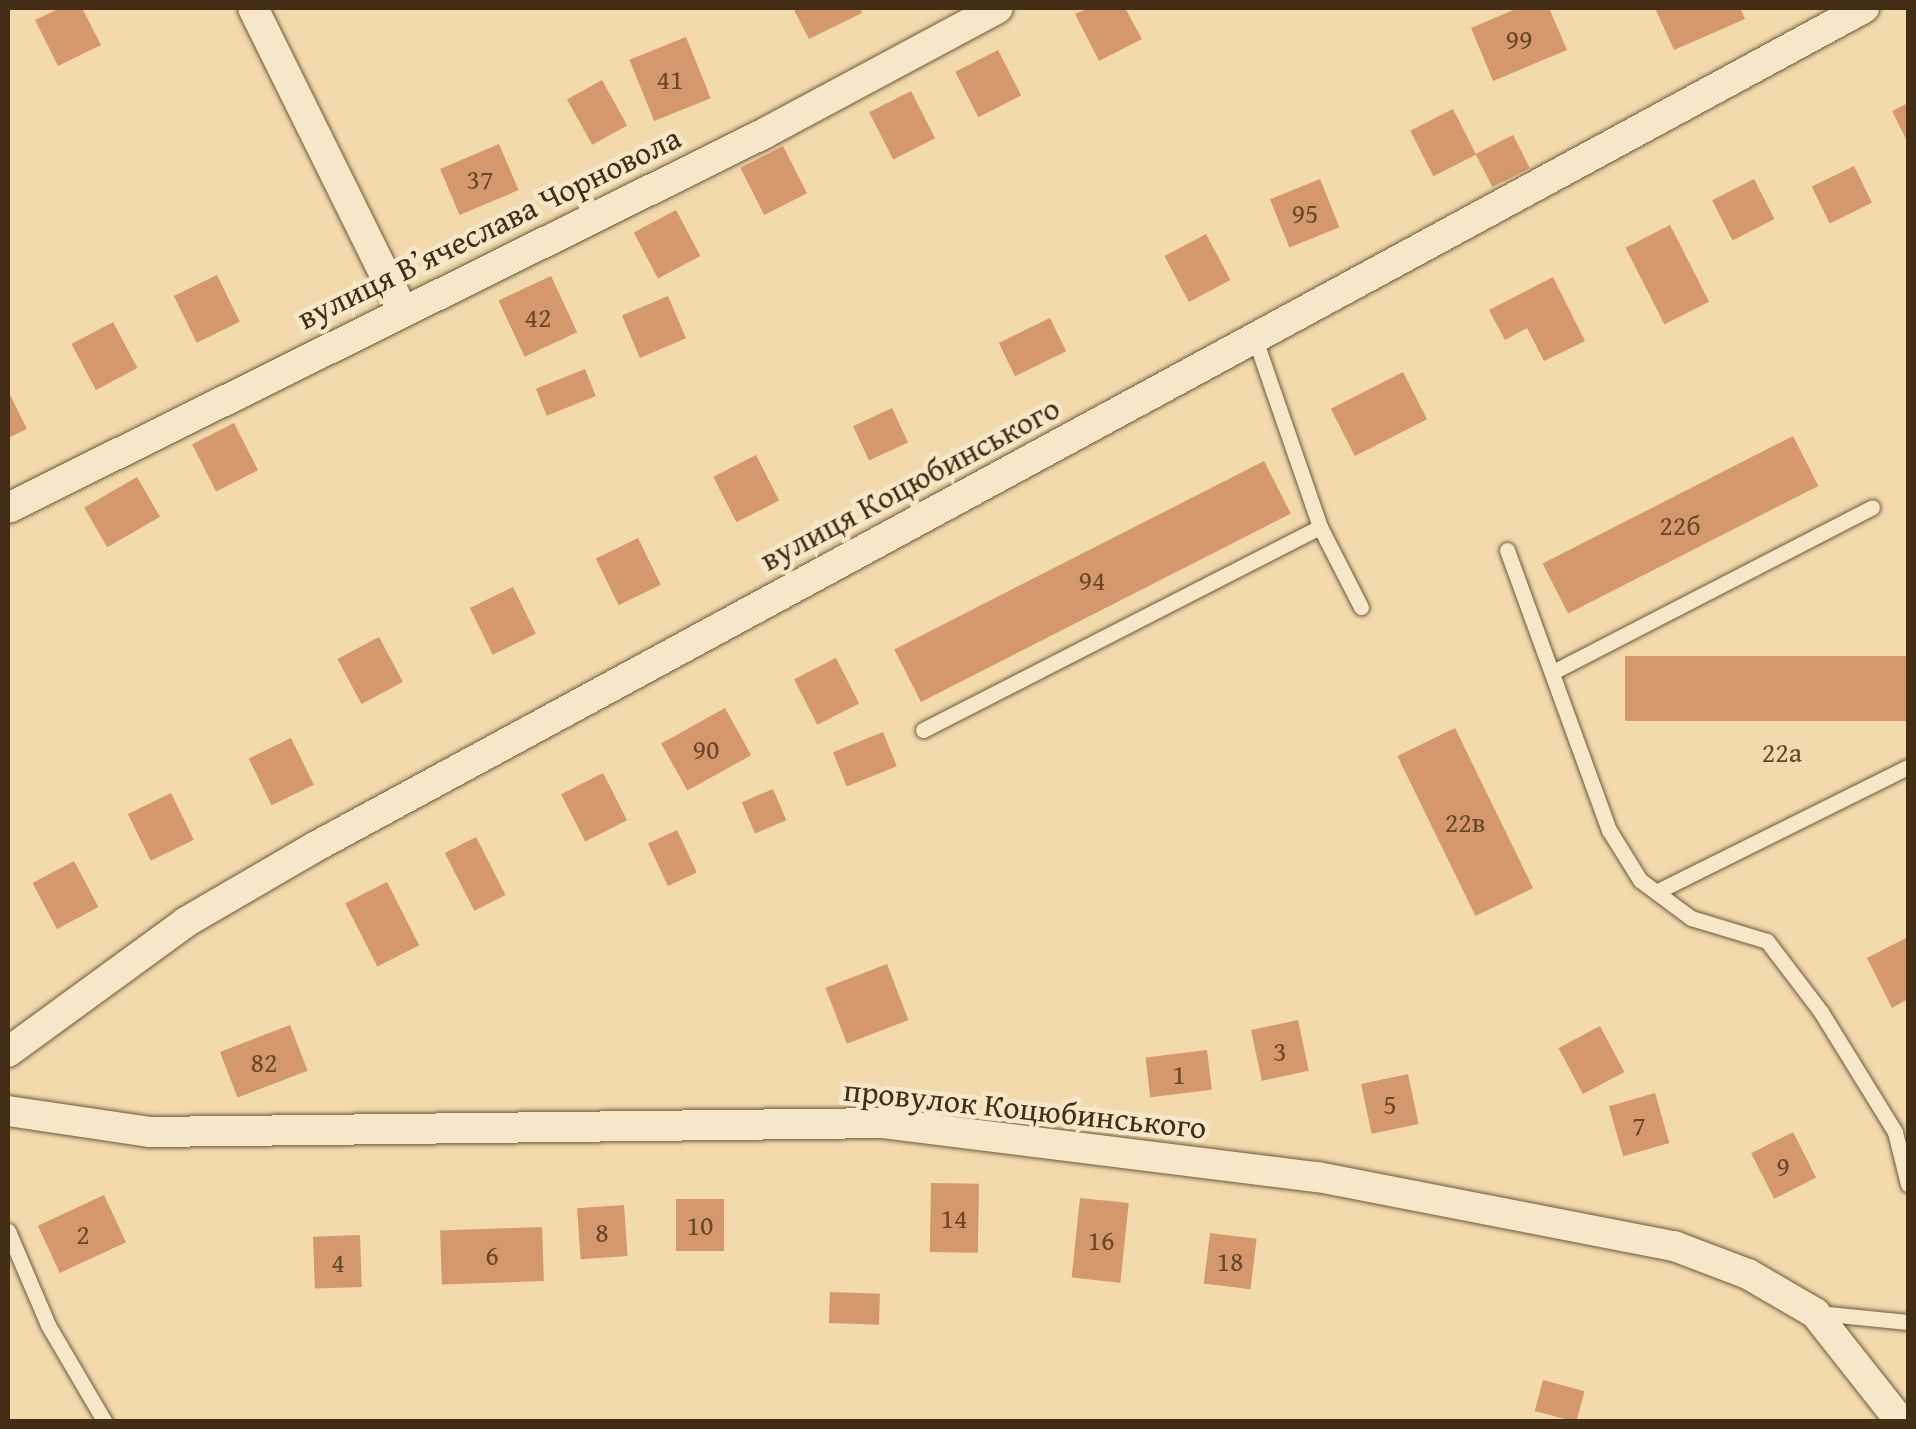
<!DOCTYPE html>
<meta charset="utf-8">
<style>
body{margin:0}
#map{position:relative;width:1916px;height:1429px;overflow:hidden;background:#f2daac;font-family:"Gentium Book Plus",serif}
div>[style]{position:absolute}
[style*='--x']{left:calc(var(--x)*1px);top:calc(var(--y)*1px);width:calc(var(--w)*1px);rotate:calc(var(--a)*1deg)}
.building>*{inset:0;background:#d5986c;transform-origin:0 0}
.roads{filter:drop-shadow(0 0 2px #6f593b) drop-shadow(0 0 2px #6f593b)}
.service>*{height:15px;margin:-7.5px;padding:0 7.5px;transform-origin:7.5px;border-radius:7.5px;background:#f7e7c9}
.minor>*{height:30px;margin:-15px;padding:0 15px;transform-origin:15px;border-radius:15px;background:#f7e7c9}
span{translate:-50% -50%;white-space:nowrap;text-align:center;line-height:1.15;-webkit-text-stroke:9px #f7e7c9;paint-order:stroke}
.number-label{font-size:28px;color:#68482b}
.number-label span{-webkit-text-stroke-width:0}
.street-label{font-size:32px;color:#432e15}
.frame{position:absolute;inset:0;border:10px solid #432e15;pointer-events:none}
</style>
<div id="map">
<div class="building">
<i style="clip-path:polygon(60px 8px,82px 8px,101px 45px,58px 66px,35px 20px)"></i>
<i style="clip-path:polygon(793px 8px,860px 8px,862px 13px,809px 39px)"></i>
<i style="clip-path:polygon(1089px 8px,1125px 8px,1142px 39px,1099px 61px,1075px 14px)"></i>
<i style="clip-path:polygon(1518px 8px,1549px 8px,1567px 50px,1493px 81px,1471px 28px)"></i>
<i style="clip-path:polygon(1655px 8px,1740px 8px,1745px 19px,1674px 50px)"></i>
<i style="left:686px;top:37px;width:66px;height:61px;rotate:68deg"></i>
<i style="left:998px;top:50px;width:51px;height:48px;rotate:63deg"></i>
<i style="left:602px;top:80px;width:52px;height:40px;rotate:61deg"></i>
<i style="left:911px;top:91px;width:53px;height:47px;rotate:63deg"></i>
<i style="clip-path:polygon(1908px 103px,1908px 143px,1892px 111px)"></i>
<i style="left:1453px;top:109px;width:51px;height:48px;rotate:63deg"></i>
<i style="left:1513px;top:135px;width:37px;height:42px;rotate:63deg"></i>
<i style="left:499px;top:144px;width:50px;height:64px;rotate:67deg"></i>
<i style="left:783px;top:146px;width:53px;height:48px;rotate:63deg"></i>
<i style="left:1854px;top:166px;width:41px;height:47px;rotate:64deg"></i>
<i style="left:1320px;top:179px;width:52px;height:54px;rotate:68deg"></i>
<i style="left:1754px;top:179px;width:45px;height:47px;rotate:63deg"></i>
<i style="left:676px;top:210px;width:52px;height:48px;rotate:62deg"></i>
<i style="left:1670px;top:225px;width:86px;height:50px;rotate:63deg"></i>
<i style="left:1206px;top:234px;width:52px;height:47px;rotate:62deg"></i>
<i style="left:217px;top:275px;width:52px;height:48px;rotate:64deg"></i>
<i style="left:551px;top:276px;width:62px;height:58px;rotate:65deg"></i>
<i style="clip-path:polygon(1553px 277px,1585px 341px,1544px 361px,1527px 328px,1505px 340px,1489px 310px)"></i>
<i style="left:668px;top:296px;width:46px;height:50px;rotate:67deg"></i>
<i style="left:1050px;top:318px;width:37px;height:57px;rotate:64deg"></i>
<i style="left:113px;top:322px;width:52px;height:47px;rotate:62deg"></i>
<i style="left:585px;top:369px;width:29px;height:53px;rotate:68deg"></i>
<i style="left:1403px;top:372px;width:53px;height:81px;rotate:63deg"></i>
<i style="clip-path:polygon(8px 391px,27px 429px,8px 438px)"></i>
<i style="left:892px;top:408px;width:38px;height:43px;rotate:65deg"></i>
<i style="left:234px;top:423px;width:53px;height:47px;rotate:63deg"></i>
<i style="left:1793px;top:436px;width:56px;height:281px;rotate:63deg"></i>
<i style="left:756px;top:455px;width:51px;height:48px;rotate:63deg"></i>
<i style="left:1264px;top:461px;width:59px;height:415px;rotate:63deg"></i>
<i style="left:137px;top:477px;width:46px;height:61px;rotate:60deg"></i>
<i style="left:638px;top:538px;width:52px;height:47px;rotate:64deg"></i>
<i style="left:513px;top:587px;width:52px;height:48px;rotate:64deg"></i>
<i style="left:379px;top:637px;width:51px;height:47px;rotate:62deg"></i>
<i style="left:1908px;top:656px;width:65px;height:283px;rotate:90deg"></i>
<i style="left:836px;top:658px;width:51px;height:47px;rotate:63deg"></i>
<i style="left:725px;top:708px;width:54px;height:73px;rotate:61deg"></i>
<i style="left:1455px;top:728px;width:178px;height:64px;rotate:64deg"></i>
<i style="left:883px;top:732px;width:37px;height:54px;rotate:68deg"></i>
<i style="left:291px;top:738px;width:52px;height:47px;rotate:64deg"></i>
<i style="left:603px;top:773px;width:53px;height:47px;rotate:63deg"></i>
<i style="left:773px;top:789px;width:34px;height:34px;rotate:67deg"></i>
<i style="left:171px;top:793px;width:52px;height:48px;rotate:64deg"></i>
<i style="left:677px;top:830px;width:47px;height:32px;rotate:65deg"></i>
<i style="left:476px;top:837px;width:65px;height:35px;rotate:63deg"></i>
<i style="left:74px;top:861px;width:52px;height:47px;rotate:62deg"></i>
<i style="left:387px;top:882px;width:71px;height:47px;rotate:63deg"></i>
<i style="clip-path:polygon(1908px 937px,1908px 999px,1892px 1008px,1867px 958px)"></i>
<i style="left:887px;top:964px;width:60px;height:66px;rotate:69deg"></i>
<i style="left:1298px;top:1020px;width:52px;height:48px;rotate:78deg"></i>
<i style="left:290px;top:1025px;width:49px;height:75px;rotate:69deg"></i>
<i style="left:1600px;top:1026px;width:52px;height:47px;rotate:62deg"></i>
<i style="left:1207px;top:1050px;width:40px;height:62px;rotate:83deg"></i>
<i style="left:1408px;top:1074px;width:51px;height:48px;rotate:78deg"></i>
<i style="left:1655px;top:1093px;width:52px;height:48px;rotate:74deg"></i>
<i style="left:1793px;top:1132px;width:51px;height:47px;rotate:63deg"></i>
<i style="left:931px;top:1183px;width:48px;height:69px;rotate:1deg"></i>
<i style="left:104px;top:1195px;width:52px;height:73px;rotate:65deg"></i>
<i style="left:1080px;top:1198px;width:49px;height:80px;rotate:6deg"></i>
<i style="left:676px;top:1199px;width:48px;height:52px"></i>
<i style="left:624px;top:1205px;width:51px;height:47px;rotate:86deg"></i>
<i style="left:542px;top:1227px;width:54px;height:102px;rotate:88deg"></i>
<i style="left:1210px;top:1233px;width:47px;height:51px;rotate:7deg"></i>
<i style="left:360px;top:1235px;width:52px;height:47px;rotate:88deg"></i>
<i style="left:830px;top:1292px;width:50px;height:31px;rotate:2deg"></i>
<i style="left:1543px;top:1380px;width:43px;height:32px;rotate:15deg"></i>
</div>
<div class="roads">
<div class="service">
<i style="--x:1255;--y:339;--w:199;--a:70.9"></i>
<i style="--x:1320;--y:527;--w:90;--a:62.9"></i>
<i style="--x:1507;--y:550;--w:298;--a:70"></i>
<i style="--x:1609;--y:830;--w:59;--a:58.2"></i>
<i style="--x:1640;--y:880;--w:64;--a:36.7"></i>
<i style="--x:1691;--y:918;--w:79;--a:16.8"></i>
<i style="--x:1767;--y:941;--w:89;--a:52.7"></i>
<i style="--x:1821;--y:1012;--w:141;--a:58.3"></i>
<i style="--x:1895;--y:1132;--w:54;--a:76"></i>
<i style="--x:1553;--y:672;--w:359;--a:-27.3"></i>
<i style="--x:923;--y:730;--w:446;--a:-27.1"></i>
<i style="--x:1656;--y:892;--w:281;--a:-26.4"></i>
<i style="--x:8;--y:1231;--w:102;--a:66.9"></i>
<i style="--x:48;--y:1325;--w:113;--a:59.6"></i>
<i style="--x:1818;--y:1313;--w:90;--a:5.7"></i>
</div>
<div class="minor">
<i style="--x:253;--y:8;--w:335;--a:63.7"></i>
<i style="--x:8;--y:508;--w:845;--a:-26.35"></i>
<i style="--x:765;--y:133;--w:264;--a:-28.2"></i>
<i style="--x:8;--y:1052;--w:220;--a:-36.1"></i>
<i style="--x:186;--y:922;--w:147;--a:-30.2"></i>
<i style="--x:313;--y:848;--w:1764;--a:-28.44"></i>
<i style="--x:8;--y:1111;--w:144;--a:8.4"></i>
<i style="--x:150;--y:1132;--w:732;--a:-0.7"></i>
<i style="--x:882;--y:1123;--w:439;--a:7.1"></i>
<i style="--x:1318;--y:1177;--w:363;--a:11"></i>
<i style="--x:1674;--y:1246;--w:79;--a:20.7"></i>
<i style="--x:1748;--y:1274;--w:78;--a:30.2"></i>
<i style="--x:1815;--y:1313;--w:139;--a:51.7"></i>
</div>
</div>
<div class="number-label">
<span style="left:1519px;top:39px">99</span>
<span style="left:670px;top:79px">41</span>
<span style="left:480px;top:179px">37</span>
<span style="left:1305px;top:213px">95</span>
<span style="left:538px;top:317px">42</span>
<span style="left:1680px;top:525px">22б</span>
<span style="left:1092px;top:580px">94</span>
<span style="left:706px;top:749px">90</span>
<span style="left:1782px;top:752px">22а</span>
<span style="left:1465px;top:822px">22в</span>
<span style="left:1280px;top:1051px">3</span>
<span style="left:264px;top:1062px">82</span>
<span style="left:1179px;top:1074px">1</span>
<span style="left:1390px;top:1104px">5</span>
<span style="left:1639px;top:1125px">7</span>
<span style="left:1783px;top:1166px">9</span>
<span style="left:954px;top:1218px">14</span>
<span style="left:700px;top:1225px">10</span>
<span style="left:602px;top:1232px">8</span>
<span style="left:83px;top:1234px">2</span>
<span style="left:1101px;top:1240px">16</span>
<span style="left:492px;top:1255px">6</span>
<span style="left:1230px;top:1261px">18</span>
<span style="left:338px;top:1262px">4</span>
</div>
<div class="street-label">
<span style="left:489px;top:228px;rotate:-26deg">вулиця Вʼячеслава Чорновола</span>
<span style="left:910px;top:484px;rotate:-28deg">вулиця Коцюбинського</span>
<span style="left:1025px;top:1109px;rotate:6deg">провулок Коцюбинського</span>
</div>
<div class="frame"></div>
</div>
